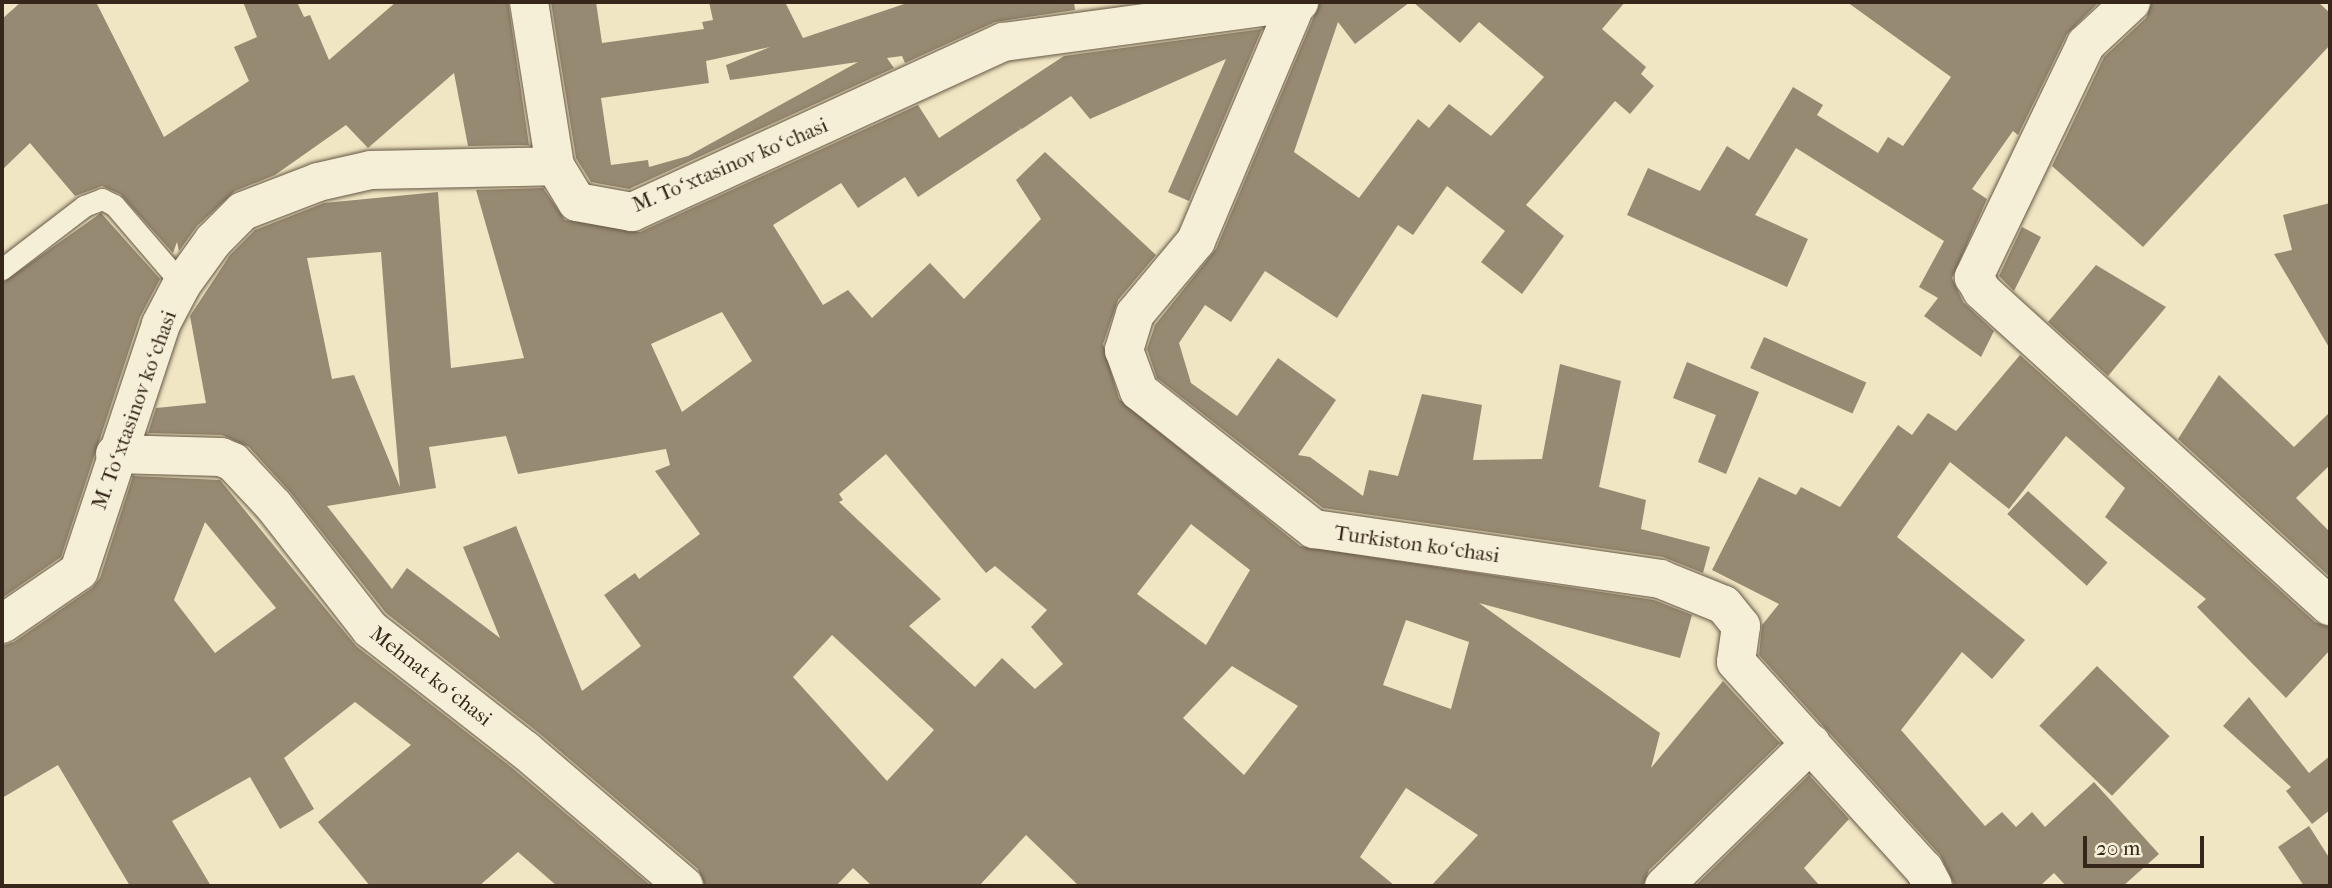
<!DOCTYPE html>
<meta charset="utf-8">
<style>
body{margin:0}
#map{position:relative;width:2332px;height:888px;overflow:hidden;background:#f0e6c3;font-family:"IM FELL French Canon",serif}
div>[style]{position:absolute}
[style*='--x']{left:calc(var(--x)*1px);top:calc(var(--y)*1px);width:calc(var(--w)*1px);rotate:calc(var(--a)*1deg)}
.building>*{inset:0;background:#978a72;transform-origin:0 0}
.roads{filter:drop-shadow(0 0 2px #655744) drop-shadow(0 0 2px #655744)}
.lane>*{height:21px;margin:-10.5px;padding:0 10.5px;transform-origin:10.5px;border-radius:10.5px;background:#f5efd8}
.street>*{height:38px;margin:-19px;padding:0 19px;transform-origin:19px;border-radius:19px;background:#f5efd8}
span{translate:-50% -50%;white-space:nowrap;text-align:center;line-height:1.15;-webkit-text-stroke:5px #f5efd8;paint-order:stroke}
.street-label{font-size:21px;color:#37271a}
.frame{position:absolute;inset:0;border:4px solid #37271a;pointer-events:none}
.scale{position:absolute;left:2083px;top:836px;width:121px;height:32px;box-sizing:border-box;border:4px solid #37271a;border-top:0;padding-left:9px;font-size:21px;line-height:24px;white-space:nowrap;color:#37271a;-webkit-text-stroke:5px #f5efd8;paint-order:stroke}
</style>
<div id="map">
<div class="building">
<i style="clip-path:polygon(21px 2px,96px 2px,164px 137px,249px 81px,234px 47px,257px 37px,243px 2px,297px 2px,304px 17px,310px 15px,329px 60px,396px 2px,508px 2px,529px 145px,468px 146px,454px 73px,368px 148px,346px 125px,275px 175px,235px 191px,197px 226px,179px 251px,177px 242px,173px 253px,120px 194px,102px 186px,75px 196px,30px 143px,2px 170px,2px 19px)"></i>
<i style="clip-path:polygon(evenodd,551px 2px,596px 2px,602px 43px,704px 29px,702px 22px,713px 20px,709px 2px,785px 2px,803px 38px,910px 2px,1074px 2px,1075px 10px,995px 22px,905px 63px,902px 56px,887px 58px,894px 68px,629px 189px,591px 182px,576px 158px,551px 2px,770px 47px,726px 65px,730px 80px,858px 62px,688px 156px,649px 167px,648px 160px,611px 165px,601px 98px,709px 83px,706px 61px,770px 47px)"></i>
<i style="clip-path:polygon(1320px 2px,1410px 2px,1355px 44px,1338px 22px,1294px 152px,1359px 198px,1418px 119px,1429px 128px,1449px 104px,1491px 136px,1544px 77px,1479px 22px,1460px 43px,1413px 2px,1625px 2px,1602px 29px,1646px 67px,1641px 74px,1654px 86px,1630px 114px,1615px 101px,1526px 205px,1564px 236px,1522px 294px,1481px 262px,1505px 231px,1447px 186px,1413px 235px,1398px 225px,1337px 318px,1265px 271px,1231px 322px,1205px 305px,1179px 343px,1191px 383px,1237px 416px,1278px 358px,1336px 400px,1298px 455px,1310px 457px,1363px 496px,1369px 470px,1398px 476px,1422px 394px,1482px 405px,1473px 460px,1542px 459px,1560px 364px,1621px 381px,1599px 487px,1646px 500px,1641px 529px,1710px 547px,1703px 573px,1663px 557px,1323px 508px,1157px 378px,1147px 349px,1155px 325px,1216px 249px)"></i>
<i style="clip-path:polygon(1847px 2px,2099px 2px,2067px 34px,2018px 135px,2013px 131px,1972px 189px,1987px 199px,1952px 278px,1963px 302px,1994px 331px,1981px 357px,1924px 316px,1938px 298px,1919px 287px,1944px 241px,1796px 148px,1755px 215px,1808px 239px,1787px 287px,1627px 215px,1648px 168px,1700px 191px,1727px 146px,1749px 160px,1793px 87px,1823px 105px,1817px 115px,1878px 153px,1888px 137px,1903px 146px,1951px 77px)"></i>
<i style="clip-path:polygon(2152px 2px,2318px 2px,2330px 13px,2330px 45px,2143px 247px,2052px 166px,2104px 57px,2146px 18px)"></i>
<i style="clip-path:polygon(evenodd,1262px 29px,1189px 201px,1168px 192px,1226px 59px,1090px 119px,1071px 96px,1022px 129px,1018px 127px,1021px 129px,918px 197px,905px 177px,858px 208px,841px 183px,773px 225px,823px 305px,848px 290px,872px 318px,930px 263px,964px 299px,1041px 219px,1016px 180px,1045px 152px,1156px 255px,1118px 300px,1103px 344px,1119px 399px,1300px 546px,1654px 600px,1692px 615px,1680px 658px,1479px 603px,1660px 733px,1651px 768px,1723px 681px,1780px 743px,1649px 870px,1643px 886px,1431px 886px,1478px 835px,1406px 788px,1360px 857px,1395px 886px,1079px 886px,1026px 835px,979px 886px,872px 886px,853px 868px,836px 886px,705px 886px,698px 869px,539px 733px,386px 613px,291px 493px,249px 447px,222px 435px,148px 433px,156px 408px,206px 403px,190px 316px,230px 255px,255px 230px,324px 203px,438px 192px,451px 368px,524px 358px,476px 190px,543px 188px,565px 220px,640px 232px,918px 105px,939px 138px,1064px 56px,1262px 29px,381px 252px,391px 383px,400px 487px,354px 375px,332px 379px,307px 258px,381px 252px,1262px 29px,722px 312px,752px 361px,682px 412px,651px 344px,722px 312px,1262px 29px,506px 436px,518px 474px,666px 449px,670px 465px,655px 471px,700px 534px,639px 579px,635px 573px,604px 595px,641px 646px,582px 691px,516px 526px,463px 547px,500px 638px,407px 568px,392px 589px,327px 506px,436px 488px,429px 447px,506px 436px,1262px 29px,886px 454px,986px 573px,995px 566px,1047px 610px,1031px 627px,1063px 664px,1035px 689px,1002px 658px,975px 687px,909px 626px,941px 599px,839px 502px,843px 500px,839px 494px,886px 454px,1262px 29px,1191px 524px,1250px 570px,1206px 645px,1137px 594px,1191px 524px,1262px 29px,1406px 620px,1469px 642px,1451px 709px,1383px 685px,1406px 620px,1262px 29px,832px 635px,934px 730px,887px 781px,793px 677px,832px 635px,1262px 29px,1232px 666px,1298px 706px,1244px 775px,1183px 718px,1232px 666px)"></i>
<i style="clip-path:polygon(2330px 203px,2330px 349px,2274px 254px,2292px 250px,2283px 215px)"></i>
<i style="clip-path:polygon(101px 213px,160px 279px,140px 317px,61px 557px,2px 598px,2px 283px)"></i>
<i style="clip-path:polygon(2022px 227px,2041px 237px,2014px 291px,1999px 276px)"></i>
<i style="clip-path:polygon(2096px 265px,2166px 307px,2108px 376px,2048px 322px)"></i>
<i style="left:1764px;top:337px;width:112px;height:34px;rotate:24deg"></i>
<i style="clip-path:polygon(2020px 355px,2315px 622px,2330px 627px,2330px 650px,2286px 698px,2197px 607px,2206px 599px,2105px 517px,2125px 488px,2066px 436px,2009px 509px,1950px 462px,1897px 537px,2025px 640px,1992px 679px,1962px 652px,1901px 730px,1985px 826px,2002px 812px,2016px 827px,2032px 812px,2045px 827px,2094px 782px,2159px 854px,2123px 886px,2066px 886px,2054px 873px,2040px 886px,1955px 886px,1940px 855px,1759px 655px,1762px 625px,1779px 604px,1712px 570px,1759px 477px,1796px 495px,1801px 487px,1840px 507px,1898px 425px,1912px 435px,1928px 413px,1956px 431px)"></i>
<i style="clip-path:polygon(1687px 362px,1759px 392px,1726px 474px,1698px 462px,1716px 415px,1673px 398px)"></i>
<i style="clip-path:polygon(2219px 375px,2294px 447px,2330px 412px,2330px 465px,2296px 498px,2330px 532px,2330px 577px,2178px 439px)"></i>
<i style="clip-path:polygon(evenodd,133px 476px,220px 480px,356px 646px,511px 767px,651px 886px,557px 886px,518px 852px,479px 886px,370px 886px,318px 822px,411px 745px,355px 702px,284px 758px,314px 809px,280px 829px,250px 777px,172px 821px,211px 886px,130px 886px,58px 765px,2px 798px,2px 646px,14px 642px,92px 588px,100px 578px,133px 476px,205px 522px,276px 608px,215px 653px,174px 600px,205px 522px)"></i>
<i style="left:2028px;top:491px;width:107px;height:31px;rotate:42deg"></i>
<i style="left:2097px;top:666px;width:101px;height:83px;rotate:44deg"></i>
<i style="clip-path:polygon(2249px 697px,2309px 773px,2330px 756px,2330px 810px,2312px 824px,2286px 791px,2291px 787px,2223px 726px)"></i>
<i style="clip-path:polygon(1809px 775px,1849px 819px,1804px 868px,1820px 886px,1695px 886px)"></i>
<i style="clip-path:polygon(2309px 826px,2330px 859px,2330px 886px,2304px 886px,2278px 847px)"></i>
</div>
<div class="roads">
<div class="lane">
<i style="--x:2;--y:269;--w:103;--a:-37.5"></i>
<i style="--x:84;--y:206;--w:19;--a:-21"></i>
<i style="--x:102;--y:199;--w:13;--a:27"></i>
<i style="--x:114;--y:205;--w:104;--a:49.3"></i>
</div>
<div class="street">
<i style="--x:529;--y:2;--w:166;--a:81"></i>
<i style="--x:2131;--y:2;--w:62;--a:137"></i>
<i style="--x:2086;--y:44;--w:259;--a:115.7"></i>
<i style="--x:1974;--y:277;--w:16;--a:60"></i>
<i style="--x:1982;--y:291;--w:469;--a:42.2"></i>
<i style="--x:1296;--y:4;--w:257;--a:112.9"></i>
<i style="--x:1196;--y:241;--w:95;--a:129.9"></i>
<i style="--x:1135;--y:314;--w:38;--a:107"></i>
<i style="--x:1124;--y:350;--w:44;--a:69.9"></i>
<i style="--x:1139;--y:391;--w:223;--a:38.3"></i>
<i style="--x:1314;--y:529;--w:350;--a:8.2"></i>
<i style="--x:1660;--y:579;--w:69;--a:22.1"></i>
<i style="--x:1724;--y:605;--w:27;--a:51"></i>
<i style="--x:1741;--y:626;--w:36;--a:98"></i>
<i style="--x:1736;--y:662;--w:280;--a:47.8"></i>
<i style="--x:1924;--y:869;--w:19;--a:62"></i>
<i style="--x:115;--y:454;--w:106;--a:1.6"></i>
<i style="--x:221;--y:457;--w:13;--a:23"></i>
<i style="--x:233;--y:462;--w:60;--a:47"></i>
<i style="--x:274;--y:506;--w:156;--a:52"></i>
<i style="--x:370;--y:629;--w:197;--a:38"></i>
<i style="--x:525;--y:750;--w:209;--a:40.5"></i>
<i style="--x:2;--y:624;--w:93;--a:-34.5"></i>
<i style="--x:79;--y:571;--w:260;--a:-71.6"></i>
<i style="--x:161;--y:324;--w:45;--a:-62.3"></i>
<i style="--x:182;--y:284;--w:53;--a:-54.2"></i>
<i style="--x:213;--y:241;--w:42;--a:-45"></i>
<i style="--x:243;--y:211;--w:80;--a:-21.1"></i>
<i style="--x:318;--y:182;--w:54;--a:-12.8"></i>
<i style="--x:371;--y:170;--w:184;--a:-1.2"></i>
<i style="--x:555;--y:166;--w:42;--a:58.6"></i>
<i style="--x:577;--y:202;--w:56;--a:10.3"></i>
<i style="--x:632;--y:212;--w:409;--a:-24.6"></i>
<i style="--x:1004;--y:42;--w:298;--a:-7.7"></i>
<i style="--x:1664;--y:886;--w:205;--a:-44.2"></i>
</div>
</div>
<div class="street-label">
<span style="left:730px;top:165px;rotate:-23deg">M. Toʻxtasinov koʻchasi</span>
<span style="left:134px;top:410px;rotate:-70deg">M. Toʻxtasinov koʻchasi</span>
<span style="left:1417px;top:544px;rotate:8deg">Turkiston koʻchasi</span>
<span style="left:431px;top:676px;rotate:38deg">Mehnat koʻchasi</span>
</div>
<div class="frame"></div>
<div class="scale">20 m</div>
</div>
